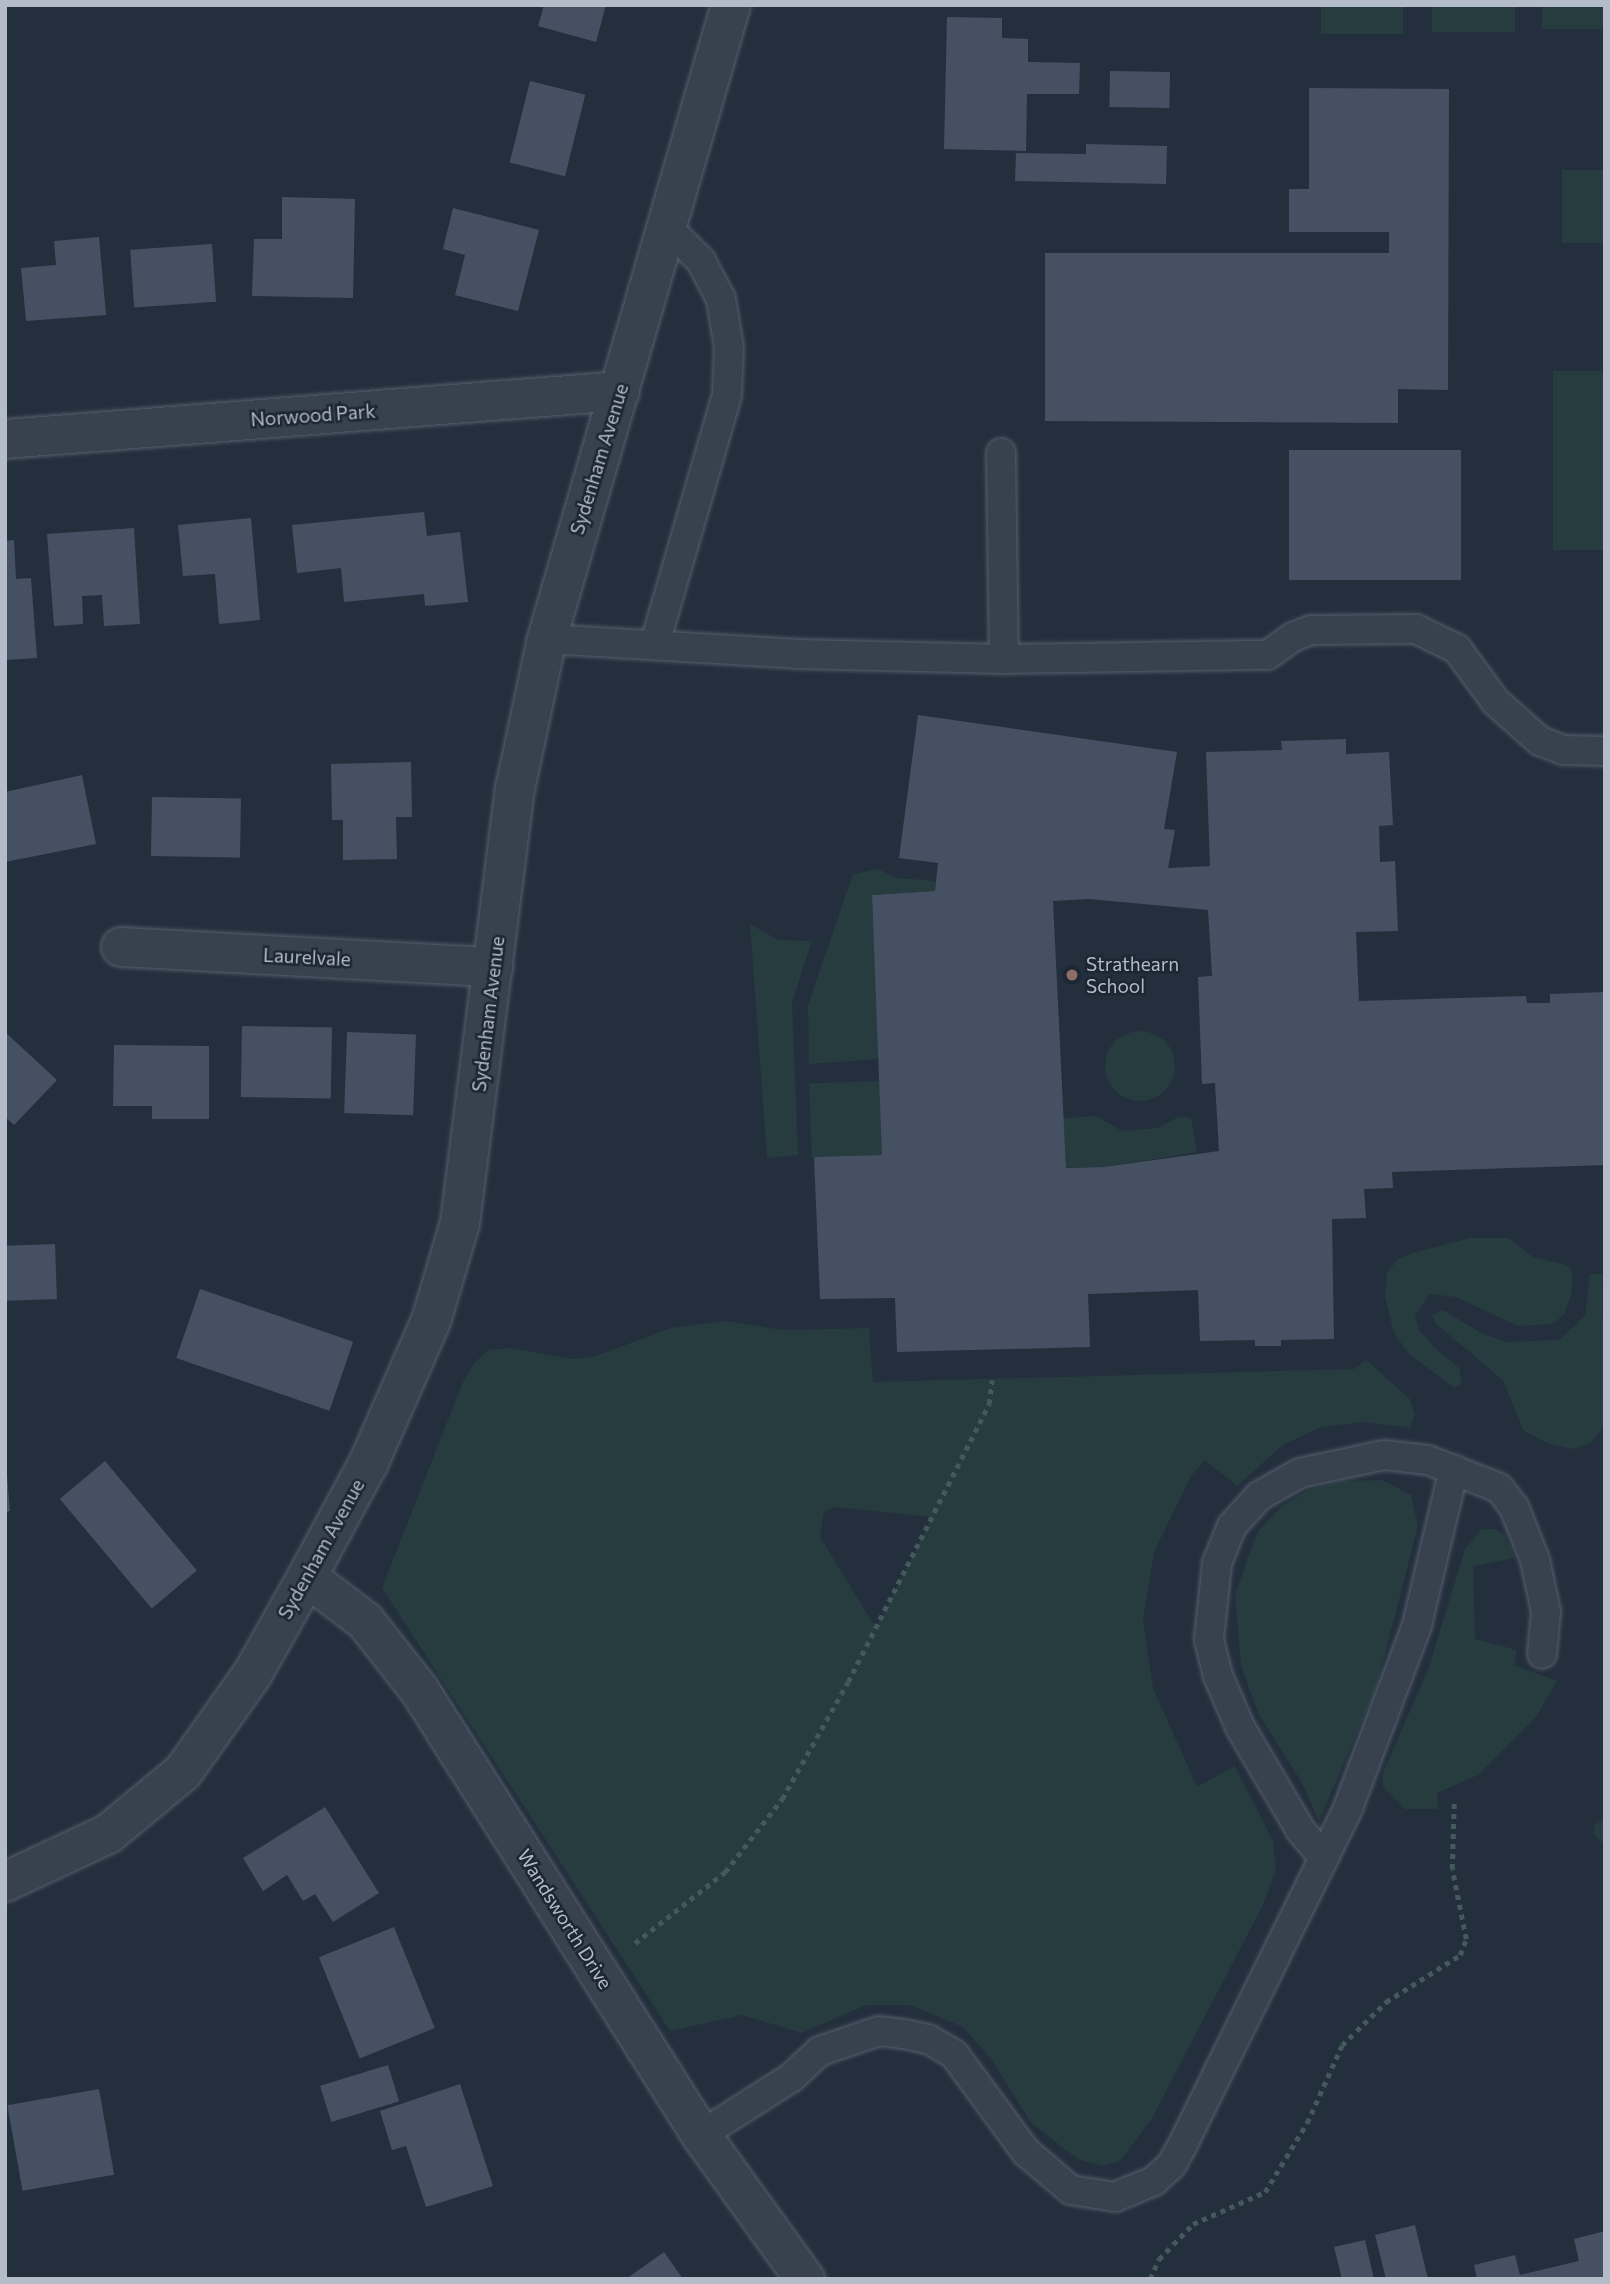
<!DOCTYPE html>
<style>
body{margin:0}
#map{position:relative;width:1610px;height:2284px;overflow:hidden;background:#242f3e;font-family:Commissioner,sans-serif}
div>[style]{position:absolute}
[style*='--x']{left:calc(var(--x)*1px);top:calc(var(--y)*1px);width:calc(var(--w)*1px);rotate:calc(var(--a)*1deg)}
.green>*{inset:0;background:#263c3f;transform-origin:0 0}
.round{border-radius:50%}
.building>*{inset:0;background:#455162;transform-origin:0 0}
.path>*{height:4.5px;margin-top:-2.25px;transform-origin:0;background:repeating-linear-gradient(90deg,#44595c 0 5px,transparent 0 10px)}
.roads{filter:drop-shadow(0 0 2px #565f6c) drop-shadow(0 0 2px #565f6c)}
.service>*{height:28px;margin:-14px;padding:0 14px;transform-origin:14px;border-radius:14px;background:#38414e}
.minor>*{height:38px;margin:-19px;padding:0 19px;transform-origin:19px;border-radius:19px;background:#38414e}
.dots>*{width:19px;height:19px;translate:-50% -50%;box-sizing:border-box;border:4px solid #1d2633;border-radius:50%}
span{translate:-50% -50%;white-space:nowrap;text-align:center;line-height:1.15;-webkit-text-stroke:5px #1d2633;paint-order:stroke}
.street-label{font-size:19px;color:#b4bcc9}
.poi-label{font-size:19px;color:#b4bcc9}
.left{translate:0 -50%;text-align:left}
.frame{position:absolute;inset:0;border:7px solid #b4bcc9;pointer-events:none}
</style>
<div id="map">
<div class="green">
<i style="left:1321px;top:5px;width:82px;height:29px"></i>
<i style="left:1432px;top:5px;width:83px;height:27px"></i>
<i style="left:1542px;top:5px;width:63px;height:24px"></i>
<i style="left:1605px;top:170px;width:73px;height:43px;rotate:90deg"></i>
<i style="left:1605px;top:371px;width:179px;height:52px;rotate:90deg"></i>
<i style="clip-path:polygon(878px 869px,897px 878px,936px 881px,935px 891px,872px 895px,879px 1059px,809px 1064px,808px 1005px,853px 874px)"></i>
<i style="clip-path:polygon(750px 924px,778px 940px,812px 941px,792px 1002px,798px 1155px,767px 1158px)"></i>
<i class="round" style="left:1105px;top:1031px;width:70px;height:70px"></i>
<i style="left:880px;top:1081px;width:74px;height:71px;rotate:88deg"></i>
<i style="clip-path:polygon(1096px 1116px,1122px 1131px,1158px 1128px,1180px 1116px,1191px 1118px,1197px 1152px,1104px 1167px,1066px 1167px,1063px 1118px)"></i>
<i style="clip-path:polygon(1470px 1238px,1508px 1238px,1533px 1257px,1566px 1265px,1572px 1271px,1572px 1292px,1564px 1315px,1552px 1324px,1518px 1326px,1456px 1297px,1429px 1294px,1415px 1316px,1419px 1330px,1435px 1348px,1459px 1368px,1462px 1383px,1455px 1388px,1410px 1355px,1394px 1333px,1385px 1297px,1387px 1273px,1398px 1259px,1413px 1253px)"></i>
<i style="clip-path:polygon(1590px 1274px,1602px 1274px,1605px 1415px,1603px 1427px,1592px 1442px,1574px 1449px,1549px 1444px,1523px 1430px,1503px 1380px,1435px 1323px,1432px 1315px,1443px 1310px,1481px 1333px,1507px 1342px,1559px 1340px,1585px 1316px)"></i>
<i style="clip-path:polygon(evenodd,726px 1321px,783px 1330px,869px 1328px,873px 1382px,1354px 1369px,1366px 1360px,1409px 1398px,1415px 1414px,1410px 1428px,1364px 1422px,1321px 1427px,1283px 1445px,1237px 1486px,1205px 1460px,1191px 1476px,1154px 1552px,1143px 1620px,1153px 1688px,1197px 1787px,1235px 1766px,1273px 1841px,1276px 1869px,1263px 1905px,1152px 2118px,1120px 2161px,1103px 2166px,1078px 2159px,1031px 2123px,992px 2060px,963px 2027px,910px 2005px,866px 2005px,802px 2033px,742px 2015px,670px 2031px,382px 1588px,462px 1384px,474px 1363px,489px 1350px,509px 1348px,571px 1359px,593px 1357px,671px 1328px,726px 1321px,834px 1507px,932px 1517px,876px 1628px,820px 1537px,824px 1512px,834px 1507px)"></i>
<i style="clip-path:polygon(1382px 1480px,1411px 1495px,1418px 1526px,1376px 1689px,1319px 1821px,1301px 1781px,1258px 1713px,1241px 1665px,1235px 1594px,1258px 1531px,1281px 1507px,1308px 1490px,1342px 1481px)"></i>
<i style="clip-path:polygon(1482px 1529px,1494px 1529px,1505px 1535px,1515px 1558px,1473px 1566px,1475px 1639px,1517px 1650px,1514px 1665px,1557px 1681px,1536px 1717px,1478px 1775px,1437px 1793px,1438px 1809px,1405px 1809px,1383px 1787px,1382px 1775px,1429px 1667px,1465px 1549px)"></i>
<i style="clip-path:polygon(1605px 1818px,1605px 1844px,1594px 1835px,1594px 1826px)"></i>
</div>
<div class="building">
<i style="clip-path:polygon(544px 5px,606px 5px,596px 42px,538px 26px)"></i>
<i style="clip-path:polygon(947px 17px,1002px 18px,1002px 38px,1028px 39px,1028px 62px,1080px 63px,1079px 94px,1027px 94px,1026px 151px,944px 149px)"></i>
<i style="left:1110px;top:71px;width:60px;height:36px;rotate:1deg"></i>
<i style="left:530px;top:81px;width:57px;height:84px;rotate:14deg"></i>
<i style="clip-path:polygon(1309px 88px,1449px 89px,1448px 390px,1398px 389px,1398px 423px,1045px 421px,1045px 253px,1389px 253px,1389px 232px,1289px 232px,1289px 189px,1309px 189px)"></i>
<i style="clip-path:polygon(1086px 144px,1167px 146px,1166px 184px,1015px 181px,1016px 153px,1086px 154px)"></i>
<i style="clip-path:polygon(282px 197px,355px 199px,353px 298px,252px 296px,254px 239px,282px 239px)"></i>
<i style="clip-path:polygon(453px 208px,539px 230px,518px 311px,455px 295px,465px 255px,443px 249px)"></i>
<i style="clip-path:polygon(99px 237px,106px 315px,26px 321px,21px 268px,56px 265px,54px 241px)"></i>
<i style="left:212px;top:244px;width:58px;height:82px;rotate:86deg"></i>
<i style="left:1289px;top:450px;width:172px;height:130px"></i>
<i style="clip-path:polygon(424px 512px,427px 536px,460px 532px,468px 602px,425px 606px,424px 594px,344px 602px,341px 568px,297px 573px,292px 525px)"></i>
<i style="clip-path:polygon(251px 518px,260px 620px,219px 624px,215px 574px,183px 576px,178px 525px)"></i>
<i style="clip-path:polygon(134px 528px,140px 624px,104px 626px,102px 595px,82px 596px,83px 624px,54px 626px,47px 534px)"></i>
<i style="clip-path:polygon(14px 540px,16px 579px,31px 578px,37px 658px,5px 660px,5px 541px)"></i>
<i style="clip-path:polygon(evenodd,918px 715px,1177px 752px,1164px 829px,1175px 830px,1168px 868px,1210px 866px,1206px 752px,1282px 750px,1281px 741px,1346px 739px,1346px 754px,1389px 752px,1393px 825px,1379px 826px,1380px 862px,1395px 861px,1398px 931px,1356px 932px,1359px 1001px,1526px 996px,1527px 1003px,1550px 1003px,1550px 994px,1605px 992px,1605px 1165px,1392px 1172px,1393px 1188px,1364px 1189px,1366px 1218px,1332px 1219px,1334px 1339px,1281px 1340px,1281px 1346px,1255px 1346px,1255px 1340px,1200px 1341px,1198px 1290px,1088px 1294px,1090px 1347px,897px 1352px,895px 1298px,820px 1299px,814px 1157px,882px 1155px,872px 895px,935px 891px,938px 863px,899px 858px,918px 715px,1089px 899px,1208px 910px,1212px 976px,1198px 977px,1202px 1084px,1215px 1083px,1219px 1151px,1104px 1167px,1066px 1168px,1053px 901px,1089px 899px)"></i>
<i style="clip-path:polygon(411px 762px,412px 817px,396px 817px,397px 859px,343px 860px,343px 820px,332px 820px,331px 764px)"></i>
<i style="clip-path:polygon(82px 775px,96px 844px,5px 862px,5px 792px)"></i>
<i style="left:152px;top:797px;width:89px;height:59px;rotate:1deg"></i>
<i style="left:242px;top:1026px;width:90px;height:71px;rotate:1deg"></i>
<i style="clip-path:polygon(5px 1032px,57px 1080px,14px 1125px,5px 1117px)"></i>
<i style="left:347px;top:1032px;width:69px;height:81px;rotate:2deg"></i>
<i style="clip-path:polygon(114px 1045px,209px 1046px,209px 1119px,152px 1119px,152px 1106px,113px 1106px)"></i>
<i style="left:55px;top:1244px;width:55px;height:50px;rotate:88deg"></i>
<i style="left:200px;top:1289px;width:162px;height:73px;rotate:19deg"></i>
<i style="clip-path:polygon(5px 1451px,10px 1511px,5px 1512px)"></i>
<i style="left:105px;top:1461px;width:143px;height:59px;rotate:50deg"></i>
<i style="clip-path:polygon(325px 1807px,379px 1893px,333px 1922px,315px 1894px,303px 1901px,287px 1875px,263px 1891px,243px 1858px)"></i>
<i style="left:394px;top:1927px;width:109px;height:81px;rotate:68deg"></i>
<i style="left:388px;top:2065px;width:38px;height:71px;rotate:73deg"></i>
<i style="clip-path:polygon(460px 2084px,493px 2186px,426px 2207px,406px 2146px,392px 2150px,380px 2111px)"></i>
<i style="left:99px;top:2089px;width:87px;height:93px;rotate:80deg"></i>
<i style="clip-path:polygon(1415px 2225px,1428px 2279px,1386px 2279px,1375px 2235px)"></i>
<i style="clip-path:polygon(1605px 2231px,1605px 2279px,1477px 2279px,1474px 2265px,1515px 2255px,1520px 2275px,1579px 2261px,1574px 2239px)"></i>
<i style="clip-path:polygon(1365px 2240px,1374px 2279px,1342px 2279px,1334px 2247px)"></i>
<i style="clip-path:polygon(664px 2252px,683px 2279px,626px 2279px)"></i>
</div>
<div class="path">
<i style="--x:635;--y:1943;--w:115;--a:-38.3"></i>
<i style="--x:725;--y:1872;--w:93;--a:-52"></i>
<i style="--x:782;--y:1799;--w:134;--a:-60.6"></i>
<i style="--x:848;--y:1682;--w:312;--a:-63.1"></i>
<i style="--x:989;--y:1404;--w:24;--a:-83"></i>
<i style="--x:1150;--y:2279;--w:22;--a:-66"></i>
<i style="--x:1159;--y:2259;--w:49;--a:-45.8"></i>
<i style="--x:1193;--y:2224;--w:79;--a:-24"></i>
<i style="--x:1265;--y:2192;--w:81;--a:-58.7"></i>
<i style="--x:1307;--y:2123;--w:85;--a:-65.8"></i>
<i style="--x:1342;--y:2045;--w:62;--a:-44.3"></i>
<i style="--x:1386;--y:2002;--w:88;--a:-32.4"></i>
<i style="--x:1460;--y:1955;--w:17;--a:-69"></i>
<i style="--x:1466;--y:1939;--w:71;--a:-101.3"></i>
<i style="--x:1452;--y:1869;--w:69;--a:-88.3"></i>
</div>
<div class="roads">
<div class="service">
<i style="--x:1001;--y:453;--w:206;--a:89.2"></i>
<i style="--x:547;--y:639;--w:249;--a:3.4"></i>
<i style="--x:796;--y:654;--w:208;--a:1.4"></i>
<i style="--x:1004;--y:659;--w:264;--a:-0.9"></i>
<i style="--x:1268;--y:655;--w:31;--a:-36"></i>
<i style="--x:1293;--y:637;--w:19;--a:-21"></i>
<i style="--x:1311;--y:630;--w:105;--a:-0.5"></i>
<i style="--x:1416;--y:629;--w:46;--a:26"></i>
<i style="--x:1457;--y:649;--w:66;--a:53.7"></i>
<i style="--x:1496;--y:702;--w:59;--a:41.6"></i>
<i style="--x:1540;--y:741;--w:25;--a:21"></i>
<i style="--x:1563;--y:750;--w:42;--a:1.4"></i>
<i style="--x:655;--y:643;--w:258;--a:-73.8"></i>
<i style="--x:727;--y:395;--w:47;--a:-87.6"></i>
<i style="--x:729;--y:348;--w:50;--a:-99.3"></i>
<i style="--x:721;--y:299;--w:43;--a:-117.8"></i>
<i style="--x:701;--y:261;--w:48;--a:-135"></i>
<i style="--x:1324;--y:1858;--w:38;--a:-130"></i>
<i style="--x:1300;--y:1829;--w:118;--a:-120.5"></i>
<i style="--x:1240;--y:1727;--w:56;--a:-113.3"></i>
<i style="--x:1218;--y:1676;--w:38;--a:-104"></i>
<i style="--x:1209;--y:1639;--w:76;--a:-84"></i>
<i style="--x:1217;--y:1563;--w:40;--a:-68"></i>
<i style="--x:1232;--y:1526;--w:40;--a:-48"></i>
<i style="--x:1259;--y:1496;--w:47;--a:-29.3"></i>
<i style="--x:1300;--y:1473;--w:86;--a:-12.1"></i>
<i style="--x:1384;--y:1455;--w:44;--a:6.5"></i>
<i style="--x:1428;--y:1460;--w:76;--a:21.5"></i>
<i style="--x:1499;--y:1488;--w:24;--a:52"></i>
<i style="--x:1514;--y:1507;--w:57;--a:68.4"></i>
<i style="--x:1535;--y:1560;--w:53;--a:78.1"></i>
<i style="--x:1546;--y:1612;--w:42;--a:95.4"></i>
<i style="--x:701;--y:2135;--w:108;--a:-32.5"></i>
<i style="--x:792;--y:2077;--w:38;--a:-43"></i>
<i style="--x:820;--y:2051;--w:62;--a:-18.7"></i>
<i style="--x:879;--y:2031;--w:25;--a:7"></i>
<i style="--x:904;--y:2034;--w:25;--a:12"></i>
<i style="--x:928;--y:2039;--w:30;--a:30"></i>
<i style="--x:954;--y:2054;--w:122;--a:53.7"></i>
<i style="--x:1026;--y:2152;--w:59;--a:40.2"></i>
<i style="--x:1071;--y:2190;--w:45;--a:9"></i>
<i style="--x:1115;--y:2197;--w:42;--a:-22.3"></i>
<i style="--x:1154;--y:2181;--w:25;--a:-43"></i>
<i style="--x:1172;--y:2164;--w:25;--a:-61"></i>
<i style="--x:1184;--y:2142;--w:372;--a:-63.8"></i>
<i style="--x:1348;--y:1808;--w:196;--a:-69.3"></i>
<i style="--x:1417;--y:1625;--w:160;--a:-76.7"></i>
</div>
<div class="minor">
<i style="--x:5;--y:439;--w:617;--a:-4.46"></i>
<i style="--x:121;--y:947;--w:373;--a:3.1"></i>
<i style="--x:307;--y:1577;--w:73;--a:37.2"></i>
<i style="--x:365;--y:1621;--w:89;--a:51.8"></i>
<i style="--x:420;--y:1691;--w:525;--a:57.67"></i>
<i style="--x:701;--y:2135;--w:178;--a:54.2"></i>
<i style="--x:5;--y:1882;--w:114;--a:-25"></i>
<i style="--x:108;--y:1834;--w:97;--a:-39.6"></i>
<i style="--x:183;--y:1772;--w:121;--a:-54.7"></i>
<i style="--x:253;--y:1673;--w:110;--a:-60.6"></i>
<i style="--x:307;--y:1577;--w:131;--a:-61.7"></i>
<i style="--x:369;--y:1462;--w:154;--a:-66.3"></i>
<i style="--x:431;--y:1321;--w:102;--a:-73.5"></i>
<i style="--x:460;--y:1223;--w:437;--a:-82.8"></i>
<i style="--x:515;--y:789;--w:153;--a:-78"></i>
<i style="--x:547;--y:639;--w:660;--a:-73.82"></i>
</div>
</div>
<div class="dots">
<i style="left:1072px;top:975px;background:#8d6e63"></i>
</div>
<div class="street-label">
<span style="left:313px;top:415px;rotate:-4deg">Norwood Park</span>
<span style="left:599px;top:459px;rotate:-73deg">Sydenham Avenue</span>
<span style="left:307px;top:957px;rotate:3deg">Laurelvale</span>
<span style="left:488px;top:1014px;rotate:-83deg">Sydenham Avenue</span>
<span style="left:321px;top:1549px;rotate:-61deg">Sydenham Avenue</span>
<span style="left:565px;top:1919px;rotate:58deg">Wandsworth Drive</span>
</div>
<div class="poi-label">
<span class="left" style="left:1086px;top:975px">Strathearn<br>School</span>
</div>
<div class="frame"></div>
</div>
